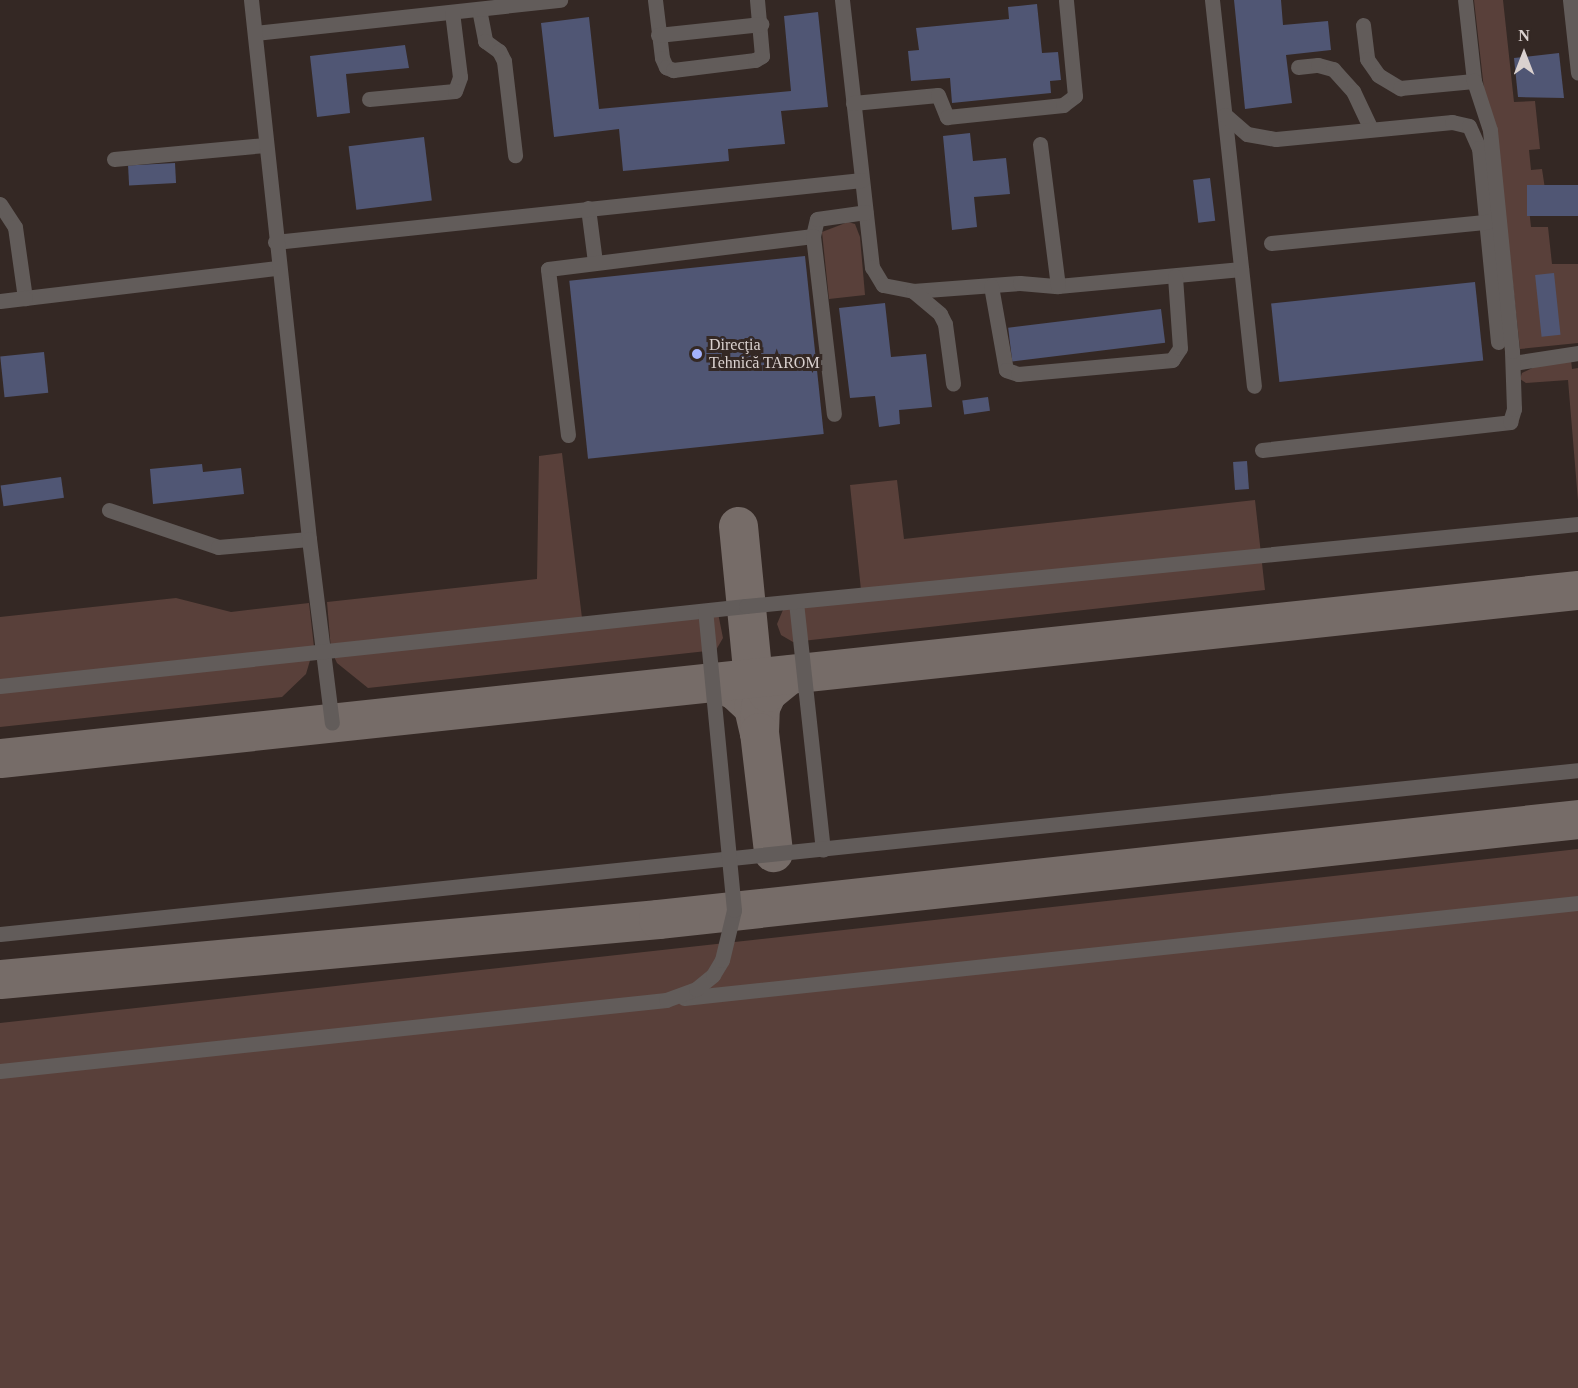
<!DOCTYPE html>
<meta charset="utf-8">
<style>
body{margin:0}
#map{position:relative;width:1578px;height:1388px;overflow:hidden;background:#342824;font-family:Georgia,serif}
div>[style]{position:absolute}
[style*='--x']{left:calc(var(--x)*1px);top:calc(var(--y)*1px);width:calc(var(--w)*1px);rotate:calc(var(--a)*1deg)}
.green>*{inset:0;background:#59403a}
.taxiway>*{height:39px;margin:-19.5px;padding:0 19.5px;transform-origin:19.5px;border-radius:19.5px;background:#766c68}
.building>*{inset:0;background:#505674;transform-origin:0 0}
.minor>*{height:15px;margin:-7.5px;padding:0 7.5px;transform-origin:7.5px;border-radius:7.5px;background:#625c5a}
.dots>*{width:16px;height:16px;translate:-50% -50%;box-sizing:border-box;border:3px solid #342824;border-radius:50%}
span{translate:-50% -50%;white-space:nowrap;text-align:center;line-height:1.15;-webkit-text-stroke:6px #342824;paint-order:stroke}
.poi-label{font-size:16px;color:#dad1cf}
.left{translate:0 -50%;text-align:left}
.north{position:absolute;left:1494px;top:24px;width:60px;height:60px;-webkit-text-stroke:4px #342824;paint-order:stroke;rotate:0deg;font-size:16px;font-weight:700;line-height:24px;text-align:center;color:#dad1cf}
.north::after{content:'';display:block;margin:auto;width:21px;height:27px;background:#dad1cf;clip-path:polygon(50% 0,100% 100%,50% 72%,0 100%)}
</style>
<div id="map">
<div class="green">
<i style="clip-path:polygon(1474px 0,1503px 0,1514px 102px,1535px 101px,1540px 149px,1529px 150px,1531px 170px,1542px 169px,1545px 189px,1527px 190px,1531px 227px,1548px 227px,1552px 264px,1578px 264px,1578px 343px,1520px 349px,1496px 130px,1485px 98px)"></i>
<i style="clip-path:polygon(848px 222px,855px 224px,860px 237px,865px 295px,829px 299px,822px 232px)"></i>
<i style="clip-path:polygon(1571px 360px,1572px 369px,1578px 368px,1578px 501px,1568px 380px,1526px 383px,1520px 379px,1522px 373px,1541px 364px)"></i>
<i style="clip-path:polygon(562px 453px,582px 618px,718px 613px,723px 638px,716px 650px,368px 688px,337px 663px,331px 650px,327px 602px,537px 579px,539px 456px)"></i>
<i style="clip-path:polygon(897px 480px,904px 539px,1255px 500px,1265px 590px,793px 642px,781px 635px,777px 624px,788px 598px,861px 590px,850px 485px)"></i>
<i style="clip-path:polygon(176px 598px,231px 612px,309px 603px,314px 647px,306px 674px,282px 697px,0 727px,0 617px)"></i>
<i style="clip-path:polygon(1578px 849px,1578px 1388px,0 1388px,0 1023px)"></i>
</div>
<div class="taxiway">
<i style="--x:738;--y:526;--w:153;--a:84.4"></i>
<i style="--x:717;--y:682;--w:20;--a:24"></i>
<i style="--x:735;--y:690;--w:25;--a:43"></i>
<i style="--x:753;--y:707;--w:26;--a:77"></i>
<i style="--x:759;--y:732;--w:25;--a:-88"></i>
<i style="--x:760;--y:707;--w:17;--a:-65"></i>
<i style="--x:767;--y:692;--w:28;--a:-39"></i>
<i style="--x:759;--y:732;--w:121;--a:83.3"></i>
<i style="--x:0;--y:758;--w:1587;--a:-6.08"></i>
<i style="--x:0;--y:979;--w:661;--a:-5.21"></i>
<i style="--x:658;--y:919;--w:925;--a:-6.2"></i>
</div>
<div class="building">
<i style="clip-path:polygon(1234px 0,1281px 0,1283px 25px,1328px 21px,1331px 50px,1286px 55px,1292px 103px,1245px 109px)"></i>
<i style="clip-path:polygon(1037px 4px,1042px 53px,1058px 52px,1061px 80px,1050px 81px,1051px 93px,952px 103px,950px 78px,911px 81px,908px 51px,919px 50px,916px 28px,1009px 19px,1008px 7px)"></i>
<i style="clip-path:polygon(818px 12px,828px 107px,781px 111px,785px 144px,728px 149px,729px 161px,623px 171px,619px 129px,554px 137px,541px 23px,589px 17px,599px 109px,791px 91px,784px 16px)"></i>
<i style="clip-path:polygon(405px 45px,409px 68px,346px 74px,350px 113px,317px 117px,310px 56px)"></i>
<i style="clip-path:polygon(1559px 53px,1564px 98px,1518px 97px,1514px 58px)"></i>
<i style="clip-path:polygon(970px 133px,973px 161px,1006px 158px,1010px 194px,974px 197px,977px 227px,952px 230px,943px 136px)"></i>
<i style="left:424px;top:137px;width:64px;height:76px;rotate:83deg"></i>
<i style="left:175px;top:163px;width:20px;height:47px;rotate:87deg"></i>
<i style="left:1210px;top:178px;width:43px;height:17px;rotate:83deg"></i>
<i style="left:1578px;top:185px;width:31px;height:51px;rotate:90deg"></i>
<i style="left:805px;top:256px;width:179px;height:237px;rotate:84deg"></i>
<i style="left:1554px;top:273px;width:62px;height:19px;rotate:84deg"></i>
<i style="left:1475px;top:282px;width:79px;height:205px;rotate:84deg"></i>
<i style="clip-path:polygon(885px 303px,891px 357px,926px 354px,932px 407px,899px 410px,900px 424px,879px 427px,875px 396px,850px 398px,839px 308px)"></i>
<i style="left:1161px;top:309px;width:34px;height:154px;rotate:83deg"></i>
<i style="left:44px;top:352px;width:41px;height:44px;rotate:84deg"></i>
<i style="left:988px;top:397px;width:14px;height:26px;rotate:82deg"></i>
<i style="left:1247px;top:461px;width:28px;height:14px;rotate:86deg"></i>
<i style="clip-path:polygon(202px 464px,203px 472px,241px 468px,244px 494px,153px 504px,150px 469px)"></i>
<i style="left:61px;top:477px;width:21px;height:61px;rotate:82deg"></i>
</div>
<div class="minor">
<i style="--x:655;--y:0;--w:58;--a:83.1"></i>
<i style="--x:662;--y:58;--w:10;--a:66"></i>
<i style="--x:666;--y:67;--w:8;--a:23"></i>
<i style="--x:673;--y:70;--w:83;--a:-7"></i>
<i style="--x:755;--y:60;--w:8;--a:-30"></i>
<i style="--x:762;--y:56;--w:56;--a:-95.1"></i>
<i style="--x:842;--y:0;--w:269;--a:83.6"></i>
<i style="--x:872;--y:267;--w:21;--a:59"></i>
<i style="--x:883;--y:285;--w:31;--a:11"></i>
<i style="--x:913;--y:291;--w:107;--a:-4.3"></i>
<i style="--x:1020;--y:283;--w:38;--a:5"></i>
<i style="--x:1058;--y:286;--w:184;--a:-5.3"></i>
<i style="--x:1212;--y:0;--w:388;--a:83.8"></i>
<i style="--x:1570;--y:0;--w:73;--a:83.7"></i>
<i style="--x:479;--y:9;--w:33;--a:79"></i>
<i style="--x:485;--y:41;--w:17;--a:36"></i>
<i style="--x:499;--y:51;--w:11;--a:63"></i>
<i style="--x:504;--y:61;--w:95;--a:83.3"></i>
<i style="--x:1363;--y:25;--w:34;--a:83"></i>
<i style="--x:1367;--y:59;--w:19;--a:55"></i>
<i style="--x:1378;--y:75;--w:26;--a:31"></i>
<i style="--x:1400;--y:88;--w:74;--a:-5.4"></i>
<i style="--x:1474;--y:81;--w:81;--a:-96.3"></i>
<i style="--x:255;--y:33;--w:307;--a:-6.2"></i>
<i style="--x:658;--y:35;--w:104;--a:-6.1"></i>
<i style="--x:1298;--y:67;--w:20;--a:-6"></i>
<i style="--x:1318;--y:65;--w:16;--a:15"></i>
<i style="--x:1333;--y:69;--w:30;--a:48"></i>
<i style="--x:1353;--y:91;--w:42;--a:64.7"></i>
<i style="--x:369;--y:99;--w:86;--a:-5.3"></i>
<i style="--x:455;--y:91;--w:15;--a:-70"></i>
<i style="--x:460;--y:77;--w:65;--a:-97"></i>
<i style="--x:853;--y:103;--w:85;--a:-5.4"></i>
<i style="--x:938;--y:95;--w:24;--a:68"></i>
<i style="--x:947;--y:117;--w:117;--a:-5.9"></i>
<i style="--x:1063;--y:105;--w:15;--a:-37"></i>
<i style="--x:1075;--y:96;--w:96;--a:-95.4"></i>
<i style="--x:1225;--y:115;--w:29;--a:41"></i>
<i style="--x:1247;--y:134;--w:29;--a:10"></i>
<i style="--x:1276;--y:139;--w:177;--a:-5.5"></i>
<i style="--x:1452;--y:122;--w:17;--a:13"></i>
<i style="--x:1469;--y:126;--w:24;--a:66"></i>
<i style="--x:1479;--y:148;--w:195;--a:84.4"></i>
<i style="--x:1040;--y:144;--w:143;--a:82.8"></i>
<i style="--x:114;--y:159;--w:152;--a:-5.3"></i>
<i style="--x:0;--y:204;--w:27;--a:57"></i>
<i style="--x:15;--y:227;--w:72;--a:82"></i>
<i style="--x:25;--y:298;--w:254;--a:-6.8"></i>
<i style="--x:588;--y:208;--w:54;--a:82.6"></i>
<i style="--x:813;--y:236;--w:17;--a:-77"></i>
<i style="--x:817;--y:219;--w:49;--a:-8.1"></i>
<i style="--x:275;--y:242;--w:590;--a:-6.03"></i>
<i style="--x:1271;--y:243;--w:217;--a:-5.6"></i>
<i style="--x:991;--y:286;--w:85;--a:79.9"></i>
<i style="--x:1006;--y:370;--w:13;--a:18"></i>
<i style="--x:1018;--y:374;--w:155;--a:-5.2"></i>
<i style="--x:1172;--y:360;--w:14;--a:-56"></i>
<i style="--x:1180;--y:348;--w:72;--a:-94"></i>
<i style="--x:913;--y:291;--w:35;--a:40"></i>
<i style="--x:940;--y:314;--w:11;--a:63"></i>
<i style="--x:945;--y:324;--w:60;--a:82.3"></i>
<i style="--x:0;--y:301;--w:25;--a:-7"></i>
<i style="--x:1513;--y:363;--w:66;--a:-8.7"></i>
<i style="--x:568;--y:435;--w:167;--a:-96.9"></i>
<i style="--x:548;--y:269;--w:267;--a:-7.1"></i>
<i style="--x:813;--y:236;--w:179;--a:83.3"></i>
<i style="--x:1262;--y:450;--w:250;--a:-6.4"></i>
<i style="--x:1510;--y:422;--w:14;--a:-73"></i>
<i style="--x:1514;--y:409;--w:58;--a:-92"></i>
<i style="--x:1512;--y:351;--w:222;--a:-95.7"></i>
<i style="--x:1490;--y:130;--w:52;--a:-108.1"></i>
<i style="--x:109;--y:510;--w:115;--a:18.7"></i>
<i style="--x:218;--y:547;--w:91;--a:-5"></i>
<i style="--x:309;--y:539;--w:542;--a:-96.14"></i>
<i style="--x:309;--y:539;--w:185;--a:82.9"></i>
<i style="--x:796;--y:602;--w:249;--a:83.8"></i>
<i style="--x:0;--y:686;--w:750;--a:-6.12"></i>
<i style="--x:746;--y:606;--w:836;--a:-5.63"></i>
<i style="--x:0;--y:934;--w:1586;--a:-5.93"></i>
<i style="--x:684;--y:998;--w:899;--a:-6.07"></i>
<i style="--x:0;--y:1071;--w:670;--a:-6.09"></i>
<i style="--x:666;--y:1000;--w:32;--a:-20"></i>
<i style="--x:696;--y:989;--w:22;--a:-39"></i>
<i style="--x:713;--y:975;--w:17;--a:-59"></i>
<i style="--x:722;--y:960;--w:51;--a:-76.5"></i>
<i style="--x:734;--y:910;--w:300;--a:-95.5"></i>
</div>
<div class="dots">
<i style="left:697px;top:354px;background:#a4b2fc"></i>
</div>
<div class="poi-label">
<span class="left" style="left:709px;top:354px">Direcţia<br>Tehnică TAROM</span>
</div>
<div class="north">N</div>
</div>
